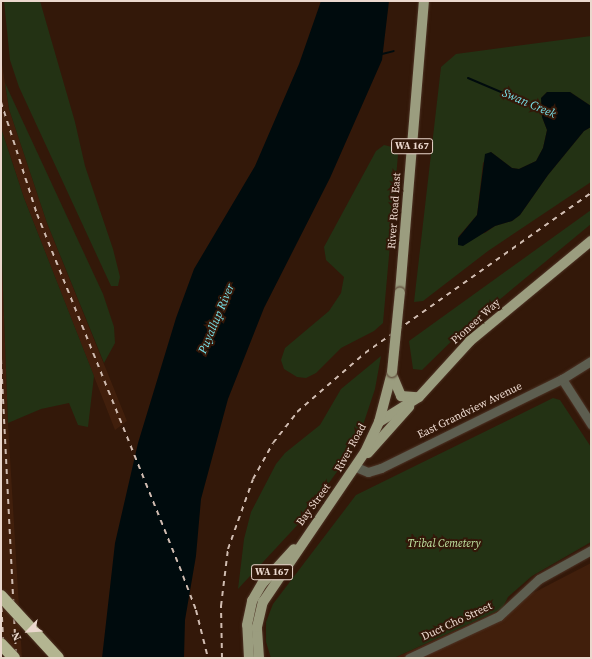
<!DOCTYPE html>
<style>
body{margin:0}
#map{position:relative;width:592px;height:659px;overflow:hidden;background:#331809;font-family:"Source Serif 4",serif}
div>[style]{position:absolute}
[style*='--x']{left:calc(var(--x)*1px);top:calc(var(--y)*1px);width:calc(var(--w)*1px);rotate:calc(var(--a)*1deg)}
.built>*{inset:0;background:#411f0c}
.green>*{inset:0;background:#233214}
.water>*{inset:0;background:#000b0d}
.stream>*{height:2px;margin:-1px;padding:0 1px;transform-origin:1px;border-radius:1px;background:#000b0d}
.roads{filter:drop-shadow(0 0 1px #4d3325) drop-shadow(0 0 1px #4d3325)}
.minor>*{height:9px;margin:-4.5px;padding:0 4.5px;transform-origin:4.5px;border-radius:4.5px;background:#5d5e50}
.major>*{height:10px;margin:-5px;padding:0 5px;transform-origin:5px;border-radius:5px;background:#9b9d7f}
.rail>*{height:2px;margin-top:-1px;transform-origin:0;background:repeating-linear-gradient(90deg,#d0bcb1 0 5px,transparent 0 10px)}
.bridges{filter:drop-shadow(0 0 1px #4d3325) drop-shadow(0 0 1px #4d3325)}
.major-bridge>*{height:10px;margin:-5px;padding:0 5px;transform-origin:5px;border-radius:5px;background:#9b9d7f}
.highway-bridge>*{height:12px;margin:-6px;padding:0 6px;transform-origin:6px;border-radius:6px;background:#b3b591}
span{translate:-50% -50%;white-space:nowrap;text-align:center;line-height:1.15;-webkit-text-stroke:4px #331809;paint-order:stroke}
.shield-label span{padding:1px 3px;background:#331809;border:1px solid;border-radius:3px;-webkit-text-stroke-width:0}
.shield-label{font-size:10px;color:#ebd8ce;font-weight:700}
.street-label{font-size:11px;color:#ebd8ce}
.park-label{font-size:11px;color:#c3e6a4;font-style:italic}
.water-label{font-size:12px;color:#78dfe7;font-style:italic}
.frame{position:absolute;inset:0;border:2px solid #ebd8ce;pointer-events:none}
.north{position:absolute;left:8px;top:611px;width:40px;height:40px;-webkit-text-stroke:3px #331809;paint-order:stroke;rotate:245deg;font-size:11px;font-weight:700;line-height:16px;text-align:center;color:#ebd8ce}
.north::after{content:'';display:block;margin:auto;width:14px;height:18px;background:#ebd8ce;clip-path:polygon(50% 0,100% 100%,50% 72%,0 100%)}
</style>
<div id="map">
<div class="built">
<i style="clip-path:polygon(1px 58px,9px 109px,47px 223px,127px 421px,115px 430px,24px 198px,1px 128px)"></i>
<i style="clip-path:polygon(1px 237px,8px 423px,22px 658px,12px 658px,1px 652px)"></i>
<i style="clip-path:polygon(591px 563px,591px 658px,394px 658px,502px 609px)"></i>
</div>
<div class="green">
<i style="clip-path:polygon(4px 1px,40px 1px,75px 122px,85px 166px,113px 249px,120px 277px,118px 286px,111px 286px,19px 87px,10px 60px)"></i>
<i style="clip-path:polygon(591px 36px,591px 106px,570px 92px,547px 92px,541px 98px,542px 117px,547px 130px,543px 148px,536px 161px,519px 169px,512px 168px,491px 152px,483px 163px,477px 215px,458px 237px,485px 233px,495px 226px,512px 221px,520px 215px,548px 175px,584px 131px,591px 127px,591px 182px,488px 251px,423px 301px,414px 302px,441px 67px,456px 54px)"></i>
<i style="clip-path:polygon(5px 83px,103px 294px,114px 327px,115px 343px,104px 363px,47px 223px,9px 109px)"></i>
<i style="clip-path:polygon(1px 128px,24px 198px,94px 376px,88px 427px,78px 425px,69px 403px,41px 409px,8px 423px,1px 237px)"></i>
<i style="clip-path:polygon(384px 145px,392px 147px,398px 155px,383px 323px,374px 331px,341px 348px,316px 373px,306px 378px,297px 377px,284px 369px,281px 360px,285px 348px,329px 311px,341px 293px,344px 277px,326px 260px,324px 247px,376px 151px)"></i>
<i style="clip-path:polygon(591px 210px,591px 224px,464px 329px,422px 370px,413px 369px,409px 341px)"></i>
<i style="clip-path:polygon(381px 356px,375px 389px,362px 428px,344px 462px,303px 519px,238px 589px,244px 539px,251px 512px,276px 464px,285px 453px,320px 425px,341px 389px)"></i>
<i style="clip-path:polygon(553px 398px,560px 400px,591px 447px,591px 542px,532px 576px,508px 597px,502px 609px,394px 658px,271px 658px,266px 642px,266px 622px,273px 604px,356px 495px)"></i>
</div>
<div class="water">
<i style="clip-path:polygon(321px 1px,389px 1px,382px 60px,330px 178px,264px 308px,228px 399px,201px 499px,196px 556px,185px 620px,184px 658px,102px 658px,115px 543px,138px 443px,176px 318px,194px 269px,255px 166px,299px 64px)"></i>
<i style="clip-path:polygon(547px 92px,570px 92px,591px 106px,591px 127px,584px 131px,548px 175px,520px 215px,512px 221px,495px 226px,463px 246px,458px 245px,458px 238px,477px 215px,485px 154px,491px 152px,512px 168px,519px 169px,536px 161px,543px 148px,547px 130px,542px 117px,541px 98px)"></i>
</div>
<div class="stream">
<i style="--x:382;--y:54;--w:12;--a:-14"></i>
<i style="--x:468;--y:78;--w:82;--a:23.1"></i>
</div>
<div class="roads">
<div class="minor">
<i style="--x:562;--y:379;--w:54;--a:57.2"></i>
<i style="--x:356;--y:467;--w:13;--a:23"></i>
<i style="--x:368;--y:472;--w:14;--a:-17"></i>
<i style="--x:381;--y:468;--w:202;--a:-26.2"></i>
<i style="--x:562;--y:379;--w:34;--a:-32"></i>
<i style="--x:409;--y:658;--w:99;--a:-25"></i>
<i style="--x:499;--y:616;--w:54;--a:-42.8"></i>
<i style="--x:539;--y:579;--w:60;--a:-29.1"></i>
</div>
<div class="major">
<i style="--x:400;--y:292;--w:292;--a:-85.3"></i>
<i style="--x:393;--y:377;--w:21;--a:67"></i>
<i style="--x:401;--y:396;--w:16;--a:4"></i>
<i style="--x:379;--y:422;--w:47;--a:-32"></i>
<i style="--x:419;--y:397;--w:76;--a:-47.7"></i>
<i style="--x:470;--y:341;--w:157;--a:-39.6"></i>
<i style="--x:368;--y:453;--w:62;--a:-48.3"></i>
<i style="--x:249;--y:658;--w:33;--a:-93"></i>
<i style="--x:247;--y:625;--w:25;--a:-78"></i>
<i style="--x:252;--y:601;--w:20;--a:-60"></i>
<i style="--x:262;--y:584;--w:47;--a:-47.6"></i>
<i style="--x:259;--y:658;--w:31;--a:-94"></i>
<i style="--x:257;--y:627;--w:26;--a:-77"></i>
<i style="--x:263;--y:602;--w:181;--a:-55.8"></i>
<i style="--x:365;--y:452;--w:33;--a:-65"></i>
<i style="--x:379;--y:422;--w:52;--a:-75.4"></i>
</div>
</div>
<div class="rail">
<i style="--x:1;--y:102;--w:118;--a:72.2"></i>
<i style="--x:37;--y:214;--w:390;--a:68"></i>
<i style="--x:183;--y:576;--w:36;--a:69"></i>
<i style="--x:196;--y:610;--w:49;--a:76"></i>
<i style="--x:1;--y:359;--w:299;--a:87.1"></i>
<i style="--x:1;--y:597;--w:61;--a:87.2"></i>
<i style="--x:222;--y:658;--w:52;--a:-91.1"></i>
<i style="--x:221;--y:606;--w:57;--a:-83"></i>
<i style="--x:228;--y:549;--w:74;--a:-70.3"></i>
<i style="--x:253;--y:479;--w:41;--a:-60.9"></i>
<i style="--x:273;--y:443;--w:39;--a:-52"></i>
<i style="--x:297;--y:412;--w:90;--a:-40.9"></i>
<i style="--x:365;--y:353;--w:277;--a:-35.3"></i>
</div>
<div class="bridges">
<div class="major-bridge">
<i style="--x:392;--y:372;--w:80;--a:-84.3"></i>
</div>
<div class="highway-bridge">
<i style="--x:1;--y:596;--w:84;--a:47.4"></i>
<i style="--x:1;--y:644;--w:19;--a:47"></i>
</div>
</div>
<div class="shield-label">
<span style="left:412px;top:146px">WA 167</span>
<span style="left:272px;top:572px">WA 167</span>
</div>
<div class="street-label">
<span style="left:395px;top:211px;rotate:-86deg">River Road East</span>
<span style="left:476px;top:322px;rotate:-42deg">Pioneer Way</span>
<span style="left:470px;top:411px;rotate:-26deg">East Grandview Avenue</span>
<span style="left:351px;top:448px;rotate:-61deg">River Road</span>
<span style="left:314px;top:505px;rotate:-54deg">Bay Street</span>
<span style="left:457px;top:622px;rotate:-25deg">Duct Cho Street</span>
</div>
<div class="park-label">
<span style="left:444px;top:544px">Tribal Cemetery</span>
</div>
<div class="water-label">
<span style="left:529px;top:104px;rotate:23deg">Swan Creek</span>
<span style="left:217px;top:319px;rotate:-67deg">Puyallup River</span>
</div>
<div class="frame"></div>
<div class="north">N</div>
</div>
